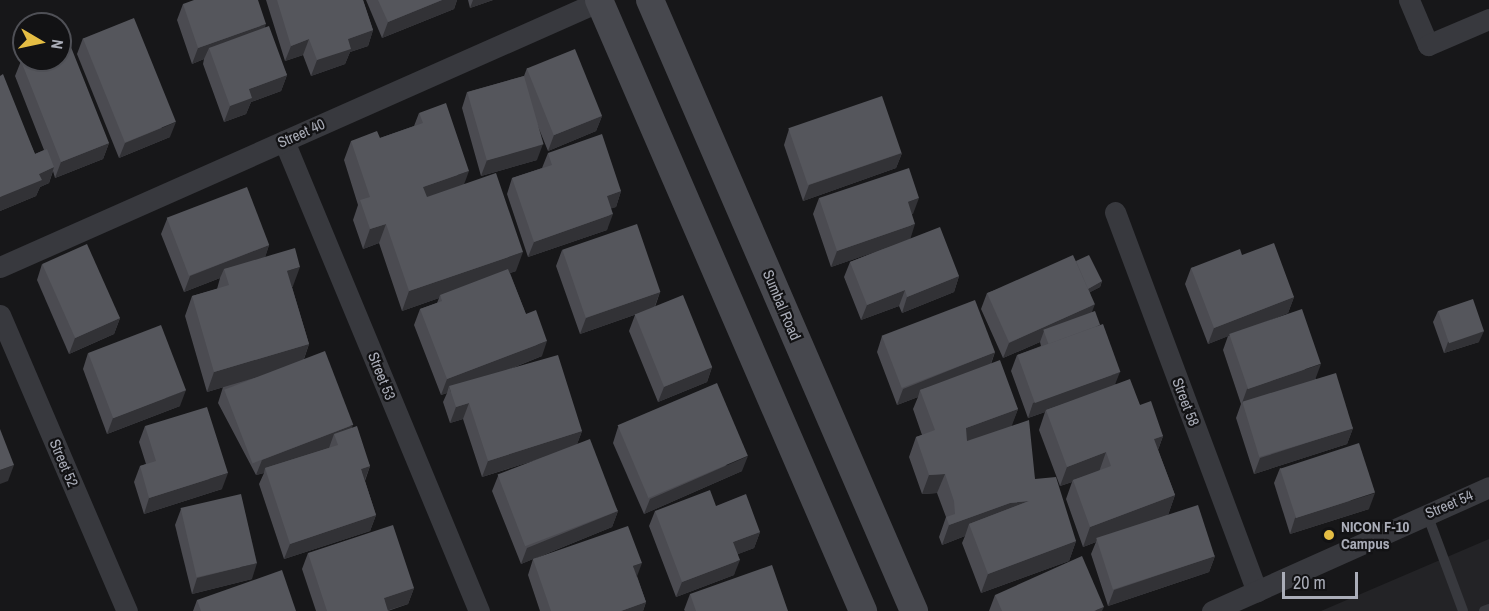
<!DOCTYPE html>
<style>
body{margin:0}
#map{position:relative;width:1489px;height:611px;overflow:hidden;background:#171719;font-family:"Archivo Narrow",sans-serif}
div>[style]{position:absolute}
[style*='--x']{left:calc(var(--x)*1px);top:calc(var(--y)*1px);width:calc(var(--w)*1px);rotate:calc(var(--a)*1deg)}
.built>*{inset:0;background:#232326}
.lane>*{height:10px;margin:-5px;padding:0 5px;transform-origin:5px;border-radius:5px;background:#38393e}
.street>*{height:21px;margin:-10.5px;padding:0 10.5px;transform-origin:10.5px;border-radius:10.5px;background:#38393e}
.secondary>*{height:28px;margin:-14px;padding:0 14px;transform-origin:14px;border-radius:14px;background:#47484e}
.wall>*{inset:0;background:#4b4b51}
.shaded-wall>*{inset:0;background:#323236}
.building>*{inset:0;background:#55565c;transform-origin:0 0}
.dots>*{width:16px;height:16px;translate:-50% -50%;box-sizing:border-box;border:3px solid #121214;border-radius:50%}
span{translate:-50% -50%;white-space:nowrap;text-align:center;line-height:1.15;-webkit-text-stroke:4.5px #121214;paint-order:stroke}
.street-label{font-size:15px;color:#aaadb8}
.poi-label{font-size:15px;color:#aaadb8;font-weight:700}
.left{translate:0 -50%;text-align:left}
.north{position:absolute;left:12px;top:12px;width:60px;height:60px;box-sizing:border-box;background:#121214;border:2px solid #4f5056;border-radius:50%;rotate:99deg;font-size:16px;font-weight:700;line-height:24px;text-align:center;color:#aaadb8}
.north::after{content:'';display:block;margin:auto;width:21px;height:27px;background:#e4bd44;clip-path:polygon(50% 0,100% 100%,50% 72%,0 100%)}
.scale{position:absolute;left:1282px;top:572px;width:76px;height:27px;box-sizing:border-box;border:3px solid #aaadb8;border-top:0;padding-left:8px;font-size:18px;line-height:21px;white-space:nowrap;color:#aaadb8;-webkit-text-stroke:4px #121214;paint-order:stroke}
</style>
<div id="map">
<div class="built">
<i style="clip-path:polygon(1489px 539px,1489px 611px,1321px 611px)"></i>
</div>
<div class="lane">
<i style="--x:1427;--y:514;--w:103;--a:69.6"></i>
<i style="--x:1484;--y:611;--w:5;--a:-22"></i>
</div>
<div class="street">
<i style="--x:1409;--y:0;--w:49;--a:67.1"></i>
<i style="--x:1428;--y:45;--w:66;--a:-23.1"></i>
<i style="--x:284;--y:141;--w:509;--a:67.47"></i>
<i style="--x:1115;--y:212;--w:405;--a:69.5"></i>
<i style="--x:0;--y:267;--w:659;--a:-23.92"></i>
<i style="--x:0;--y:315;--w:322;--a:66.8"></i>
<i style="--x:1212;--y:611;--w:303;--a:-24.1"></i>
</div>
<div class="secondary">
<i style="--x:599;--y:0;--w:666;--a:66.63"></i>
<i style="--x:650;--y:0;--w:666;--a:66.63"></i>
</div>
<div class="wall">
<i style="clip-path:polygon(266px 0,363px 0,373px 30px,368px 46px,350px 52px,345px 64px,311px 76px,303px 55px,285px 61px)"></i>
<i style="clip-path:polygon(366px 0,457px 0,454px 9px,382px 38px)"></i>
<i style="clip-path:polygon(468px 0,493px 0,470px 8px)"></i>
<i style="clip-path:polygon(183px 4px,265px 27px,287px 75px,281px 91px,251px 102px,246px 114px,224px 122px,203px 64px,204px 59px,192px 64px,177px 20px)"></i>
<i style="clip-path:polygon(83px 38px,170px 137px,119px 158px,77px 54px)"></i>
<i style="clip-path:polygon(21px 61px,109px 143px,103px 159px,55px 178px,53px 171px,49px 183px,40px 187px,36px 196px,0 211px,0 76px,35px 154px,44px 150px,15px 76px)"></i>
<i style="clip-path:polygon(527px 68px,602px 116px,596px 131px,548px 151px,537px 124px,537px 160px,481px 176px,462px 108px,467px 92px,524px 76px)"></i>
<i style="clip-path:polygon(419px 113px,464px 184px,516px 271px,510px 273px,542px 356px,510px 369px,582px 431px,577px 444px,618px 511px,612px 527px,536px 558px,637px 576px,646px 602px,643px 611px,540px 611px,528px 575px,533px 559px,521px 564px,492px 491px,498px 476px,542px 458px,482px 477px,463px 419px,450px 423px,443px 402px,447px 393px,441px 395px,414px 325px,420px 309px,437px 303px,439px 298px,402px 311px,379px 243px,363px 249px,353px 220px,358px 205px,344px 160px,351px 141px,380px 138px,414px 126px)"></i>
<i style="clip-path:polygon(789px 129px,902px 153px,896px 168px,803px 201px,784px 145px)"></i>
<i style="clip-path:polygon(548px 153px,621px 191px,616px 207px,611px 208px,607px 230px,528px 257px,507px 194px,512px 178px,542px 168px)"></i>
<i style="clip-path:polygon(819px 198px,913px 214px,912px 214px,910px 239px,959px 276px,954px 292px,902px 313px,899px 306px,861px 320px,844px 277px,850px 262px,880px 250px,831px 267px,813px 214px)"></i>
<i style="clip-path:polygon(167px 219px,269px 245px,265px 257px,293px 286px,292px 287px,309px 344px,304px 359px,352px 428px,370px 466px,365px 481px,376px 515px,370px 531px,284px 559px,259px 484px,264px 473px,256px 475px,218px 403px,223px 387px,227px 386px,207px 392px,185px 316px,192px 296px,217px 289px,220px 278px,184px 292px,161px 234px)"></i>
<i style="clip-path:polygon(562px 250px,660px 292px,655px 307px,712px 367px,707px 382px,658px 402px,629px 331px,635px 315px,637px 314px,580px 334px,556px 266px)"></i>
<i style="clip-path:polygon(1242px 255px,1294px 297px,1288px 313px,1254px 326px,1316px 379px,1353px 428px,1347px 444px,1254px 474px,1236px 418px,1241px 404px,1223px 350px,1228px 336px,1208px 344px,1185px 284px,1191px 268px)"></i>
<i style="clip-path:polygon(1076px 261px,1102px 281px,1100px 287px,1090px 292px,1092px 312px,1115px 384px,1140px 405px,1163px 436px,1158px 450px,1175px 495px,1168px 515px,1215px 556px,1209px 572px,1108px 606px,1091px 554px,1096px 542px,1083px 547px,1066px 499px,1072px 482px,1060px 486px,1039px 430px,1045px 412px,1028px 418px,1011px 371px,1017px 355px,1041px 346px,1040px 342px,1003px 358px,981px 309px,987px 293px)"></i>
<i style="clip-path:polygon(42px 264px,120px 318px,114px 334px,69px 354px,37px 280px)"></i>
<i style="clip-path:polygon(1438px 311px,1479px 342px,1444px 353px,1433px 322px)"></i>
<i style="clip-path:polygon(882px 336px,995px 352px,991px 364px,1018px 409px,1011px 426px,1035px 479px,1076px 541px,1069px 561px,981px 593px,962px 543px,965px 536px,942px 545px,939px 537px,946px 517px,937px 493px,922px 494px,909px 457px,916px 437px,922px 435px,913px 409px,918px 397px,897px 405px,877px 352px)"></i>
<i style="clip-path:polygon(88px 353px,180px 406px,107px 434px,83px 369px)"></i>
<i style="clip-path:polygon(145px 426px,222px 489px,144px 514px,134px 482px,140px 466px,146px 464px,139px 442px)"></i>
<i style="clip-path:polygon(618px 427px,742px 471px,644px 514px,613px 443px)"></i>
<i style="clip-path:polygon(1280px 468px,1369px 509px,1290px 534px,1274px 483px)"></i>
<i style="clip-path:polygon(716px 506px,760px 532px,754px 548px,738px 554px,734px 575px,676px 597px,649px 526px,655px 511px)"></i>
<i style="clip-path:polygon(181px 509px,252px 579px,192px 594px,175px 525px)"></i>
<i style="clip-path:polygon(308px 553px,414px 588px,408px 604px,388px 611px,316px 611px,302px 569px)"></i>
<i style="clip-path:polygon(690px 594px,788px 611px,685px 611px,684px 610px)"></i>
<i style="clip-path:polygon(995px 595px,1102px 611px,989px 611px)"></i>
<i style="clip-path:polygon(197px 600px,296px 611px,193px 611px)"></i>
</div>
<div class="shaded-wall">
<i style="clip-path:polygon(442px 0,457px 0,454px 9px,382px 38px,388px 22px)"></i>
<i style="clip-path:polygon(473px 0,493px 0,470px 8px)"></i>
<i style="clip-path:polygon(266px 24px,261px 40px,209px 48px,204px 59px,192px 64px,198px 48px)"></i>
<i style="clip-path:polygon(373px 30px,368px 46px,350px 52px,345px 64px,311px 76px,317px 60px,348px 39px)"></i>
<i style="clip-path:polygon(309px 39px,303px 55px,285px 61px,291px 46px)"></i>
<i style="clip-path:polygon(287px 75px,281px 91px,251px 102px,246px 114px,224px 122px,230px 106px,249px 89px)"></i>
<i style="clip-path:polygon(602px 116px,596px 131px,548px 151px,554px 135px)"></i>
<i style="clip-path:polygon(176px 122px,170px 137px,119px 158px,125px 143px)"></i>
<i style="clip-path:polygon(109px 143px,103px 159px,55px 178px,61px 162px)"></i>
<i style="clip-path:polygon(543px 144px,537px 160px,481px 176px,487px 160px)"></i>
<i style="clip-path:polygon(902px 153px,896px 168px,803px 201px,809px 185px)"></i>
<i style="clip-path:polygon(54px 167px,49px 183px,40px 187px,36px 196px,0 211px,0 197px,39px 174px)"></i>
<i style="clip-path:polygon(469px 171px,462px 190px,416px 206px,423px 187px)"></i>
<i style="clip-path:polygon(621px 191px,616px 207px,601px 212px,607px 196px)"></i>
<i style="clip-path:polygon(919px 198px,913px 214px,902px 218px,908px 202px)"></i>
<i style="clip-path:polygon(613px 214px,607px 230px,528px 257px,534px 242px)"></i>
<i style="clip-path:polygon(386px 224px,379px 243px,363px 249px,370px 229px)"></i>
<i style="clip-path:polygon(915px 224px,910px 240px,831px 267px,837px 251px)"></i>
<i style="clip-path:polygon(269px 245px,264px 261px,224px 269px,220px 278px,184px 292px,190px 276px)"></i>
<i style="clip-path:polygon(523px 252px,516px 271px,441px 297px,440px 295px,439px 298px,402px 311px,409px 291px)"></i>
<i style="clip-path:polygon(300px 267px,293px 286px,280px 290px,287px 271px)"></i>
<i style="clip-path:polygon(959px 276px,954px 292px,902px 313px,907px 297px)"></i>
<i style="clip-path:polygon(1102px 281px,1100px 287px,1081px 297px,1084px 291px)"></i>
<i style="clip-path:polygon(905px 290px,899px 306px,861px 320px,867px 305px)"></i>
<i style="clip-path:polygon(660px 292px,654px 308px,580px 334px,586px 318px)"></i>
<i style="clip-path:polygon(1294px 297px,1288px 313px,1208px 344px,1214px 328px)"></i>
<i style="clip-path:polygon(1095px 304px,1089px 320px,1044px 331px,1040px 342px,1003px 358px,1009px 343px)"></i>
<i style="clip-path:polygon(120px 318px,114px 334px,69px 354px,75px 338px)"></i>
<i style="clip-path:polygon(1484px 331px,1479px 342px,1444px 353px,1448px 342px)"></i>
<i style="clip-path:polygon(547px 341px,542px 356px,451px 392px,449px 386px,447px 393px,441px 395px,447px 379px)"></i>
<i style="clip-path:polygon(309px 344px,302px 364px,207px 392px,214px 372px)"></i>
<i style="clip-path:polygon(995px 352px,989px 368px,920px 390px,918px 397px,897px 405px,903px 389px)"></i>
<i style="clip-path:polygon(1321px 364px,1315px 380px,1242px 403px,1247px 389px)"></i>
<i style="clip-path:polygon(712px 367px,707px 382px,658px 402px,664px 387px)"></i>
<i style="clip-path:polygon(1120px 372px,1114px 387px,1046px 410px,1045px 412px,1028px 418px,1033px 403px)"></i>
<i style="clip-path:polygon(186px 390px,180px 406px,107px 434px,113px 418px)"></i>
<i style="clip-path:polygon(469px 403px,463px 419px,450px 423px,456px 407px)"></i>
<i style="clip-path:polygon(1018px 409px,1011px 428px,959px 447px,966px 428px)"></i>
<i style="clip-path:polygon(353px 425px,347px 441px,334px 434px,329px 448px,265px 468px,264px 473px,256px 475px,262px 460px)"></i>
<i style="clip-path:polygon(1353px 428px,1347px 444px,1254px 474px,1260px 458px)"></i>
<i style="clip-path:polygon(582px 431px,576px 447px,482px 477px,488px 461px)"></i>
<i style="clip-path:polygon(1163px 436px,1156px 455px,1154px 439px)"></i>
<i style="clip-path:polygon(1106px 452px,1099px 472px,1073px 480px,1072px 482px,1060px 486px,1067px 467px)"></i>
<i style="clip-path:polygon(748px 456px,742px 471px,644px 514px,650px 499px)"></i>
<i style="clip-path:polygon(14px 465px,8px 481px,0 484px,0 470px)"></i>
<i style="clip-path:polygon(370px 466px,364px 482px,361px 469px)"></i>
<i style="clip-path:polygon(228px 473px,222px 489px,144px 514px,149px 498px)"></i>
<i style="clip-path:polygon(945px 474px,937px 493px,922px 494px,929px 475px)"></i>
<i style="clip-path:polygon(1375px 493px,1369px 509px,1290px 534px,1295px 518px)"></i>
<i style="clip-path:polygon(1175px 495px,1168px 515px,1097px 539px,1096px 542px,1083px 547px,1090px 527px)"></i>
<i style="clip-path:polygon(1029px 501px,969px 524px,965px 536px,942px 545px,949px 525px,1010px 503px)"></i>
<i style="clip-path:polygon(618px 511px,612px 527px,521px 564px,527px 548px)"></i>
<i style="clip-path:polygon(376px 515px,370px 531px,284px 559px,290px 544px)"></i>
<i style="clip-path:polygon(760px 532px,754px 548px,728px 558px,733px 542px)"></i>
<i style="clip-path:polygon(1076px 541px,1069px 561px,981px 593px,988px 574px)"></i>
<i style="clip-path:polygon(1215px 556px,1209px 572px,1108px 606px,1114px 590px)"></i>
<i style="clip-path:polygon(740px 560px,734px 575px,676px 597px,682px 582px)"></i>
<i style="clip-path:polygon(257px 563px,252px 579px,192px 594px,197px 578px)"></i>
<i style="clip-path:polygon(642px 563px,636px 579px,633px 566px)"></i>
<i style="clip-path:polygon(414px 588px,408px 604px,386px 611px,384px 598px)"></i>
<i style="clip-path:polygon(646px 602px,643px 611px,621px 611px)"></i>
<i style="clip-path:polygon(1104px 607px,1102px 611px,1094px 611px)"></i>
</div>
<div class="building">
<i style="clip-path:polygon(194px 0,258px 0,266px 24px,198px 48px,183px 4px)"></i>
<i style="clip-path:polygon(277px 0,363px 0,373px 30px,348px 39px,351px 49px,317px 60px,309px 39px,291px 46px)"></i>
<i style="clip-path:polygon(378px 0,442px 0,388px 22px)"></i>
<i style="left:134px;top:18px;width:112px;height:55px;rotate:68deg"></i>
<i style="clip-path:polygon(269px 26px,287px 75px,249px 89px,252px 98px,230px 106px,209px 48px)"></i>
<i style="clip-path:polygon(69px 42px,109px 143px,61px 162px,21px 61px,24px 59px,60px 60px,60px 45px)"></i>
<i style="left:575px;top:49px;width:72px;height:52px;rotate:68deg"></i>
<i style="clip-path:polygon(3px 74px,35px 154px,47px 149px,54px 167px,39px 174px,42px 180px,0 197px,0 76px)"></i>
<i style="left:524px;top:76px;width:71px;height:59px;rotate:74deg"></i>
<i style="left:882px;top:96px;width:60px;height:99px;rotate:71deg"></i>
<i style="clip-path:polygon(446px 103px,469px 171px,423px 187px,427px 197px,496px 173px,523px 252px,409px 291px,386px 224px,370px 229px,360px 200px,370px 197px,351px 141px,377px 131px,380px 138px,423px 123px,419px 113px)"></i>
<i style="clip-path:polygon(602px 134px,621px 191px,607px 196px,613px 214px,534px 242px,512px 178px,552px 165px,548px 153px)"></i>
<i style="clip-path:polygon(909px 168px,919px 198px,908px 202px,915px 224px,837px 251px,819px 198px)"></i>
<i style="left:247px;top:187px;width:62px;height:86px;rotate:69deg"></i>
<i style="left:637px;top:224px;width:72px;height:79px;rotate:71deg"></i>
<i style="clip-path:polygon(940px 227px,959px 276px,907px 297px,905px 290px,867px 305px,850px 262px)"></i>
<i style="clip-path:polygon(1274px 243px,1294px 297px,1214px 328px,1191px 268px,1240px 249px,1242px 255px)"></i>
<i style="left:87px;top:244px;width:81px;height:49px;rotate:66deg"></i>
<i style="clip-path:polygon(295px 248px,300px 267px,287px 271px,309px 344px,214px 372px,192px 296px,229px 285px,224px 269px)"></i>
<i style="left:1073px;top:255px;width:54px;height:94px;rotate:66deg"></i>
<i style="clip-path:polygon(1089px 255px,1102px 281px,1088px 289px,1076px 261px)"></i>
<i style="clip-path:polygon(508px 269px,526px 314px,536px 310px,547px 341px,447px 379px,420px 309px,442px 301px,440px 295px)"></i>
<i style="left:683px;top:295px;width:78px;height:52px;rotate:68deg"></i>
<i style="left:1473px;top:299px;width:34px;height:37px;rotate:71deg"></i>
<i style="left:975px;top:300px;width:56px;height:100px;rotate:69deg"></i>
<i style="left:1302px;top:309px;width:58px;height:77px;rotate:71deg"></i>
<i style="left:1095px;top:311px;width:15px;height:55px;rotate:70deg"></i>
<i style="left:1103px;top:324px;width:51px;height:91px;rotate:70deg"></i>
<i style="left:161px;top:325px;width:70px;height:78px;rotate:69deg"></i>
<i style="left:325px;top:351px;width:79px;height:108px;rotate:69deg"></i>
<i style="clip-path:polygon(558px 355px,582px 431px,488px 461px,469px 403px,456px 407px,449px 386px)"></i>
<i style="clip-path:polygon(1000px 360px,1018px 409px,966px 428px,967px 441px,1029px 420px,1035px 479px,1056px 477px,1076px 541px,988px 574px,969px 524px,1029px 501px,1010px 503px,949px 525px,946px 517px,955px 514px,954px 501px,945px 474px,929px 475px,916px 437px,935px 430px,920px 390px)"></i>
<i style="left:1336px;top:373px;width:58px;height:98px;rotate:73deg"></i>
<i style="clip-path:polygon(1130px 379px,1140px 405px,1151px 401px,1163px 436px,1154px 439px,1175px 495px,1090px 527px,1073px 480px,1111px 466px,1106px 452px,1067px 467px,1046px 410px)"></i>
<i style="left:717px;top:383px;width:79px;height:108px;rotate:67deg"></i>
<i style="clip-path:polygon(207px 407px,228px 473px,149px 498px,140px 466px,156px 461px,145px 426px)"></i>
<i style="clip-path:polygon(357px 426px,370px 466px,361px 469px,376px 515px,290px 544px,265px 468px,338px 445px,334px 434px)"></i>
<i style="clip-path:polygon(0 429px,14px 465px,0 470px)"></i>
<i style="left:590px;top:439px;width:77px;height:99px;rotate:69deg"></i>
<i style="left:1359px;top:443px;width:52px;height:83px;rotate:72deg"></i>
<i style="clip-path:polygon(710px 490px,716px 506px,746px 494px,760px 532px,733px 542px,740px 560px,682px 582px,655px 511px)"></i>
<i style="left:241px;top:494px;width:71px;height:62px;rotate:77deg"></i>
<i style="left:1198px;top:505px;width:54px;height:107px;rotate:72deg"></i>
<i style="clip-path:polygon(393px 525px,414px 588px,384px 598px,388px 611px,327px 611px,308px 553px)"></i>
<i style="clip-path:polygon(628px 526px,642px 563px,633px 566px,646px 602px,621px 611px,551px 611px,533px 559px)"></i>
<i style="clip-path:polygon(1082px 556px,1104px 607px,1094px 611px,1002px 611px,995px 595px)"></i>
<i style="clip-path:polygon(772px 565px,788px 611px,696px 611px,690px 594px)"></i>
<i style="clip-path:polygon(282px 570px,296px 611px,201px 611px,197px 600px)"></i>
</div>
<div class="dots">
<i style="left:1329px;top:535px;background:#e4bd44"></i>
</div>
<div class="street-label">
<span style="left:301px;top:133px;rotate:-24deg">Street 40</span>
<span style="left:782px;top:305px;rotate:67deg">Sumbal Road</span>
<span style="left:382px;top:376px;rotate:68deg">Street 53</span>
<span style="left:1186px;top:402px;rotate:69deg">Street 58</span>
<span style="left:64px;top:463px;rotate:67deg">Street 52</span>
<span style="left:1449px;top:504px;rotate:-23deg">Street 54</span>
</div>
<div class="poi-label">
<span class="left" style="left:1341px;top:535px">NICON F-10<br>Campus</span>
</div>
<div class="north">N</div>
<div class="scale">20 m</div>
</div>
